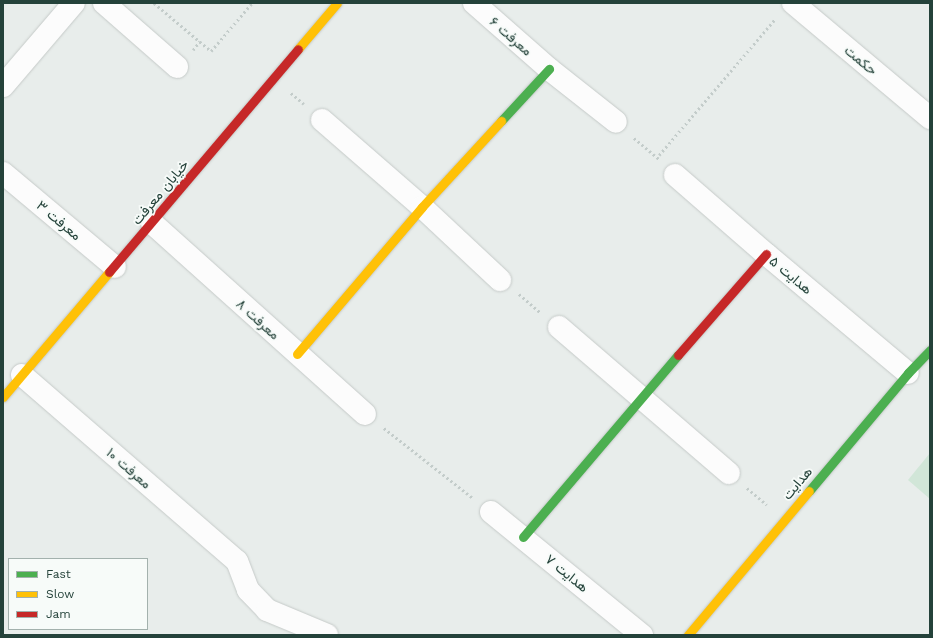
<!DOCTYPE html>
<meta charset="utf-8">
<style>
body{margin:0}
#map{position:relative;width:933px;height:638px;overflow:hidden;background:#e8edeb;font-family:"Work Sans",Vazirmatn,sans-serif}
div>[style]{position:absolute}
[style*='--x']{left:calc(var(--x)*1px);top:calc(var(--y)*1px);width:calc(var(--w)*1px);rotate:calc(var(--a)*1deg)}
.green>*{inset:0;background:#d1e6d8}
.path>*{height:2.5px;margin-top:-1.25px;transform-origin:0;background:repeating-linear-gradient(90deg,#c3ccca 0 2px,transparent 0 5px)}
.roads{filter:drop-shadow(0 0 1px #c5cac8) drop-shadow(0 0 1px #c5cac8)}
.street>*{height:22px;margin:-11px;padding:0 11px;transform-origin:11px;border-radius:11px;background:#fcfcfc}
.fast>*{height:9px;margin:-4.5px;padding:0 4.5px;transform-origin:4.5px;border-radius:4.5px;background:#4caf50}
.slow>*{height:9px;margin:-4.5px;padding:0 4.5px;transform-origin:4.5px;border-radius:4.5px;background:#ffc107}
.jam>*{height:9px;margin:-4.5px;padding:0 4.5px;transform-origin:4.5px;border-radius:4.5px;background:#c62828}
span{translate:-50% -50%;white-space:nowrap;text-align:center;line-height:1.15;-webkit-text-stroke:3.5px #f7fbf9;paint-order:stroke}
.street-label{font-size:14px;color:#24423a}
.frame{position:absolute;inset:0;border:4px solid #24423a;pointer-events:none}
.legend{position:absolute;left:8px;top:558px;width:140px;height:72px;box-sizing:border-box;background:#f7fbf9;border:1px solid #a3b1ad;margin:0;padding:5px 7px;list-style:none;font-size:12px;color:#24423a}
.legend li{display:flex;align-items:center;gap:8px;height:20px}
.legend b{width:20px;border:1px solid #a3b1ad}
</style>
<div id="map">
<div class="green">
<i style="clip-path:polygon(930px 453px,930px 499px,908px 480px)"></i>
</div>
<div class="path">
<i style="--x:154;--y:3;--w:75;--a:40.1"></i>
<i style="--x:211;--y:51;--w:63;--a:-49.5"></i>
<i style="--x:193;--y:50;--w:11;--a:-52"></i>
<i style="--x:291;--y:93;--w:17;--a:40"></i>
<i style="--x:634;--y:138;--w:33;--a:40"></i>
<i style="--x:659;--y:155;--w:179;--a:-49.5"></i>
<i style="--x:519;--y:294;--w:29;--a:41"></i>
<i style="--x:384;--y:428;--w:113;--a:38.2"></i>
<i style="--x:747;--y:488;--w:26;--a:40"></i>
</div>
<div class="roads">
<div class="street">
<i style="--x:104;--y:3;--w:97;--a:41.2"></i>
<i style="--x:474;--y:3;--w:100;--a:41.3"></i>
<i style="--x:549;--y:69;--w:85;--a:38.3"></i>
<i style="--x:793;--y:3;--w:179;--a:40"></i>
<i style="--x:3;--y:86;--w:109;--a:-49.5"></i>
<i style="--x:322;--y:120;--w:133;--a:41"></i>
<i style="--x:422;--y:207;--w:107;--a:43.1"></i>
<i style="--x:3;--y:173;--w:146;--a:40"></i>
<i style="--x:675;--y:175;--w:121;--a:41"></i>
<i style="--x:766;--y:254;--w:185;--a:40"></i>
<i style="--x:152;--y:223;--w:286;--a:41.9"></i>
<i style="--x:559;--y:327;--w:224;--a:40.7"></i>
<i style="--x:22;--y:375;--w:284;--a:40.9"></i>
<i style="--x:237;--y:561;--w:31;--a:69"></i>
<i style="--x:248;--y:590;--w:28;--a:46"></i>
<i style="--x:267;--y:610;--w:65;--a:22.6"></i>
<i style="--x:491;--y:512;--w:195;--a:39.2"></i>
</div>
<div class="fast">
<i style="--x:501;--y:121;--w:71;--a:-47.3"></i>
<i style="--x:809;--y:491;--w:154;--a:-50"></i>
<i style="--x:908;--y:373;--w:32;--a:-46"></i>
<i style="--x:523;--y:537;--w:239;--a:-49.6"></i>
</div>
<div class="slow">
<i style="--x:298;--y:49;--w:60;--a:-49.7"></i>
<i style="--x:297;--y:354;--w:193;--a:-49.6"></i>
<i style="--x:422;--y:207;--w:117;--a:-47.4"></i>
<i style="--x:3;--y:397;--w:164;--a:-49.7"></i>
<i style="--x:688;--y:635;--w:188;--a:-50"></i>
</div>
<div class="jam">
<i style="--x:109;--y:272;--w:292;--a:-49.7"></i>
<i style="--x:678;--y:355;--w:134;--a:-48.9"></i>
</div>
</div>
<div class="street-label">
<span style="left:511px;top:36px;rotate:41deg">معرفت ۶</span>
<span style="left:861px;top:60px;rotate:40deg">حکمت</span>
<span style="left:160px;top:192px;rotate:-50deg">خیابان معرفت</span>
<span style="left:59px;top:220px;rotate:40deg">معرفت ۳</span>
<span style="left:791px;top:275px;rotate:40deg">هدایت ۵</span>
<span style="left:258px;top:319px;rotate:42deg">معرفت ۸</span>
<span style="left:129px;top:468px;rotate:41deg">معرفت ۱۰</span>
<span style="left:797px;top:483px;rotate:-50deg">هدایت</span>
<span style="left:567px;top:573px;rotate:39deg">هدایت ۷</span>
</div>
<div class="frame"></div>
<ul class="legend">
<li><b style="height:5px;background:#4caf50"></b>Fast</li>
<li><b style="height:5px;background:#ffc107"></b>Slow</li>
<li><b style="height:5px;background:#c62828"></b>Jam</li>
</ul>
</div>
